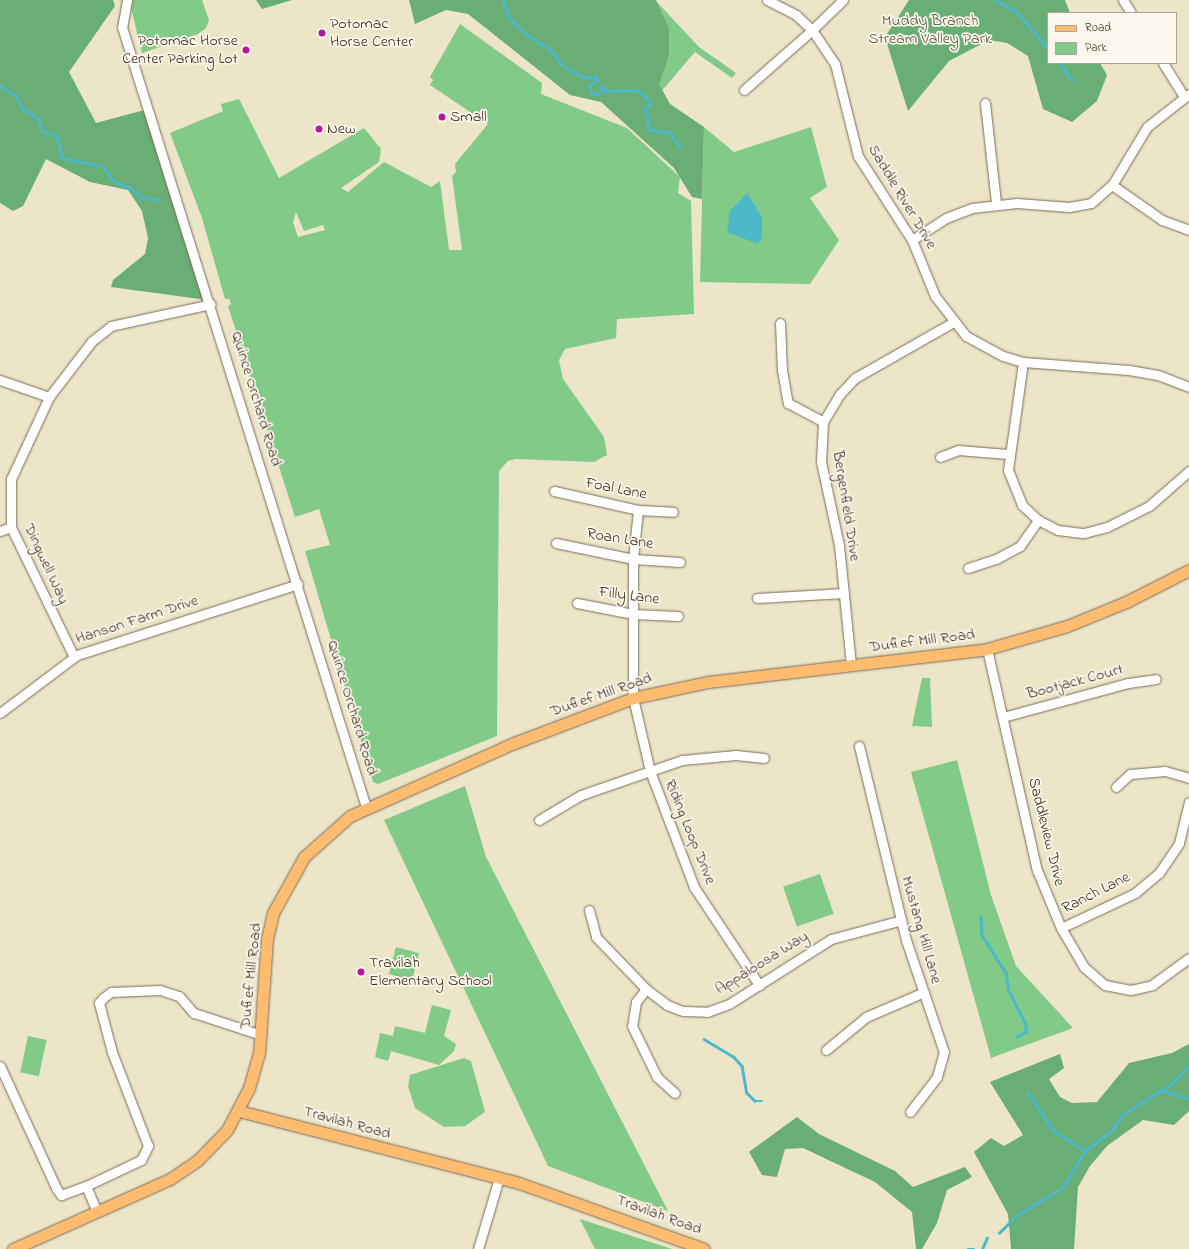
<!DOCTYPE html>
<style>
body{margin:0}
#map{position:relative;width:1189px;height:1249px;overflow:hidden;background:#ede5c7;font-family:"Indie Flower",sans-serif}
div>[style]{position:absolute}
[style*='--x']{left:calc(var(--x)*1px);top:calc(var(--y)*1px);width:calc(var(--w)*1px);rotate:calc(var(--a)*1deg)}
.green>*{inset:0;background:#82ca87;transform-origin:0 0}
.forest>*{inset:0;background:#69ae74}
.water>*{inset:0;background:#4db8ca}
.stream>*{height:2.5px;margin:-1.25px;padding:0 1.25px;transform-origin:1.25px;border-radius:1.25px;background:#4db8ca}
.roads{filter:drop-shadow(0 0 1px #796b59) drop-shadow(0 0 1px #796b59)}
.minor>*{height:9px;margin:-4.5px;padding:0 4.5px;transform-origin:4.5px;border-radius:4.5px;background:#fff}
.major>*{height:11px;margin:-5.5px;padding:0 5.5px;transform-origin:5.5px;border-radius:5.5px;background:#fdbc6f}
.dots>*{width:11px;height:11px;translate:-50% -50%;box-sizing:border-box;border:2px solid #fbf7ec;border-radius:50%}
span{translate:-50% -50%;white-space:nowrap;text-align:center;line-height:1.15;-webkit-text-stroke:3.5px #fbf7ec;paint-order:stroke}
.park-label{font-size:16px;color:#505a3e}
.poi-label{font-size:16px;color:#3b2a1e}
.left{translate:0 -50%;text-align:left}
.right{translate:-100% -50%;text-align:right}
.street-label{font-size:16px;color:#3b2a1e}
.legend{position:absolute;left:1047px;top:12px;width:130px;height:52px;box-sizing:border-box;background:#fbf7ec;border:1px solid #aea59a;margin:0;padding:5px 7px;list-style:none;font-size:12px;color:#3b2a1e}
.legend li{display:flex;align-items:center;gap:8px;height:20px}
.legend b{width:20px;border:1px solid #aea59a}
</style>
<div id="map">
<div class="green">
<i style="clip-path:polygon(133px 0,202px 0,209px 20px,206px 28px,198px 34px,142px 53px,131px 8px)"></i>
<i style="clip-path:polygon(655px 0,699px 47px,736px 73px,732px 78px,695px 52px,659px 94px)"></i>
<i style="clip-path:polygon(evenodd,460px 24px,542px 83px,541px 94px,627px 128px,680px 177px,678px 193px,691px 201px,694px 314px,617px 319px,616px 338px,565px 349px,559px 360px,563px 379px,604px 437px,607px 455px,594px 462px,516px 459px,508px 461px,499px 471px,497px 736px,378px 784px,373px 782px,305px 551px,330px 545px,319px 509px,295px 517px,228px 306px,231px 304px,229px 299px,225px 299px,202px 218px,170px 133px,223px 111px,221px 104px,239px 99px,279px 178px,364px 128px,381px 149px,379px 162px,341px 188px,348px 192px,384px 162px,431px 187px,440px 181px,449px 250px,462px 250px,452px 176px,456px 172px,455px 164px,488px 124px,430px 85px,433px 80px,430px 77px,460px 24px,296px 212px,304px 231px,323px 225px,325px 230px,298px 237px,293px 222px,296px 212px)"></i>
<i style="clip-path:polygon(704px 127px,734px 152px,811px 127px,827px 187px,810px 198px,839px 240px,810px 284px,700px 282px)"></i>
<i style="clip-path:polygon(922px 678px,930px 678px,932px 727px,912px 726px)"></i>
<i style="clip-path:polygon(957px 760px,991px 895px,1016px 966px,1073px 1028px,991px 1058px,911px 772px)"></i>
<i style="clip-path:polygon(465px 786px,486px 857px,668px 1211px,548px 1166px,384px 820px)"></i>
<i style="left:820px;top:874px;width:42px;height:39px;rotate:71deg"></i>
<i style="left:396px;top:947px;width:24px;height:28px;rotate:15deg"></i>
<i style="clip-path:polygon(432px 1005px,451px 1010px,444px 1036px,456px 1044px,454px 1051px,439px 1065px,391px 1051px,388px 1061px,375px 1057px,380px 1033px,393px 1036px,395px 1026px,425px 1033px)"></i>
<i style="left:28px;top:1036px;width:19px;height:37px;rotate:12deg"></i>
<i style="clip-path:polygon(464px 1058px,471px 1061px,485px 1112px,465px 1126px,444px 1127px,415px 1108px,408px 1086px,410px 1075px)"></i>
<i style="clip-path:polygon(580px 1219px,672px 1249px,595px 1249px)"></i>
</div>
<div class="forest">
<i style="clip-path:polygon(0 0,113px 0,115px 6px,69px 72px,96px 123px,148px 109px,212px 307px,200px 299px,111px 287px,113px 280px,145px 254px,148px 238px,142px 211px,128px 190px,90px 182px,46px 159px,23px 206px,13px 211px,0 203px)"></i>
<i style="clip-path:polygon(256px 0,292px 0,262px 9px)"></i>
<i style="clip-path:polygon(409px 0,656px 0,669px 29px,669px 55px,659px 84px,670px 104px,704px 127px,702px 199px,692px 197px,674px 168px,601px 102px,570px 95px,468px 14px,446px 10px,415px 24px)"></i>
<i style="clip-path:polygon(909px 0,1065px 0,1070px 13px,1048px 13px,1048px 63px,1100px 63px,1107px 75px,1097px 101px,1072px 122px,1043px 109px,1028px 56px,1007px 43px,989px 40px,949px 61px,908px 111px,885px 37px)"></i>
<i style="clip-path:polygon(1189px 1044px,1189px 1111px,1174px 1125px,1143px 1120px,1107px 1146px,1090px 1166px,1078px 1187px,1074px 1249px,1011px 1249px,1008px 1214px,974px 1152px,991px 1138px,1004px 1146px,1023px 1135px,990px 1082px,1060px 1054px,1064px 1068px,1049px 1079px,1060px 1097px,1072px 1103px,1097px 1102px,1129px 1063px,1172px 1053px)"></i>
<i style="clip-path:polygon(797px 1117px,819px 1134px,895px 1171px,913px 1187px,965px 1167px,972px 1177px,947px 1190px,937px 1223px,922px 1249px,916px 1249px,912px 1212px,875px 1182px,803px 1148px,785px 1149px,777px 1177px,762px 1175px,749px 1152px)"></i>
</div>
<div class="water">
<i style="clip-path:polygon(747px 193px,762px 217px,762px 237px,758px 244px,727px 232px,730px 211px)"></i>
</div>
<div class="stream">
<i style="--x:503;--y:0;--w:20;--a:70"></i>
<i style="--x:510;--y:19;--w:27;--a:42"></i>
<i style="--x:530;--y:37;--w:23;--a:31"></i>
<i style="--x:550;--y:49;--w:21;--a:53"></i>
<i style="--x:563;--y:66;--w:26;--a:28"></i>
<i style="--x:586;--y:78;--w:9;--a:-13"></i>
<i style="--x:595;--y:76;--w:5;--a:68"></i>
<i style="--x:597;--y:81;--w:9;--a:144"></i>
<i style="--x:590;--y:86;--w:7;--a:82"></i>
<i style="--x:591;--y:93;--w:8;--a:7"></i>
<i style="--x:599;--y:94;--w:9;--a:-69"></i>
<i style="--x:602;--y:86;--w:6;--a:59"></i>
<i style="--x:605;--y:91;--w:31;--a:-2"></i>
<i style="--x:636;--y:90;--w:13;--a:32"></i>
<i style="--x:647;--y:97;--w:7;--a:56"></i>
<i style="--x:651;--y:103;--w:8;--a:135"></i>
<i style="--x:645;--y:109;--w:22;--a:77"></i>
<i style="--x:650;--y:130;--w:19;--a:6"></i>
<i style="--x:669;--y:132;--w:20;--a:53"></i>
<i style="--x:995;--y:0;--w:22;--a:27"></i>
<i style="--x:1015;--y:10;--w:50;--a:49"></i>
<i style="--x:1060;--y:63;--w:21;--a:55"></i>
<i style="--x:0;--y:85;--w:19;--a:35"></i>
<i style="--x:16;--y:96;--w:15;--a:62"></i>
<i style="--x:23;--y:109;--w:16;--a:30"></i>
<i style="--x:37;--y:117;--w:15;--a:67"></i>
<i style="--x:43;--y:131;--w:15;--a:20"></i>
<i style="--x:57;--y:136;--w:23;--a:77"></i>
<i style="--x:62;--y:158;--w:41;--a:11.3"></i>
<i style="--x:102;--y:166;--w:22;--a:51"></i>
<i style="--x:116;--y:183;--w:14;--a:17"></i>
<i style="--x:129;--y:187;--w:16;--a:38"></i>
<i style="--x:142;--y:197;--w:17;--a:10"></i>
<i style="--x:981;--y:916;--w:19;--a:87"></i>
<i style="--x:982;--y:935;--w:45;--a:57.7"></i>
<i style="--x:1006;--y:973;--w:18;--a:81"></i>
<i style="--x:1009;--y:991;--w:37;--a:63"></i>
<i style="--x:1026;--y:1024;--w:8;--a:90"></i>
<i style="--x:1026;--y:1032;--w:10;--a:151"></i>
<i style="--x:704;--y:1039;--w:35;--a:31"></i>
<i style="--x:734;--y:1057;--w:12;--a:48"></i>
<i style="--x:742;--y:1066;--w:27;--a:80"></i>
<i style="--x:747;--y:1093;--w:11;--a:45"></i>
<i style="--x:755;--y:1101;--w:7;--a:0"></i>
<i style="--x:1159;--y:1090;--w:31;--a:15"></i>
<i style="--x:1028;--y:1092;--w:45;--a:56.7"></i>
<i style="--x:1053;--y:1130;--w:38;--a:33"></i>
<i style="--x:999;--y:1233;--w:23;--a:-45"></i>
<i style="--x:1015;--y:1217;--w:57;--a:-32"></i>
<i style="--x:1063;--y:1187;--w:42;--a:-58.6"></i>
<i style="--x:1085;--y:1151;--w:36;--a:-38"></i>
<i style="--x:1113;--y:1129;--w:17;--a:-57"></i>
<i style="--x:1122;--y:1115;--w:58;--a:-32.3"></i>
<i style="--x:1171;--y:1084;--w:25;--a:-45"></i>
<i style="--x:968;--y:1249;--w:6;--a:0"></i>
<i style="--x:982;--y:1249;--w:12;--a:-66"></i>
</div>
<div class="roads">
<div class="minor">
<i style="--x:127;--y:0;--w:27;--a:100"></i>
<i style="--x:122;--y:27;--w:817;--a:72.63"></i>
<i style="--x:767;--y:0;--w:33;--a:27"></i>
<i style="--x:796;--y:15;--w:22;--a:43"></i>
<i style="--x:812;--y:30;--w:43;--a:-44.1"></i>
<i style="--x:1123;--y:0;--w:15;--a:58"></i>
<i style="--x:1163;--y:63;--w:40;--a:58"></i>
<i style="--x:744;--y:90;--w:91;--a:-41.4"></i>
<i style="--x:812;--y:30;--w:41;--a:55.9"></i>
<i style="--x:835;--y:64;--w:95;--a:76"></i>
<i style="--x:858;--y:156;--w:100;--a:57.3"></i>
<i style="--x:912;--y:240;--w:61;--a:67.7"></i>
<i style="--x:935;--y:296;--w:51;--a:52.2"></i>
<i style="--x:966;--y:336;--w:42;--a:28.4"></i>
<i style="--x:1003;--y:356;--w:21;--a:17"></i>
<i style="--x:1023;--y:362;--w:106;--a:4.3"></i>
<i style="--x:1129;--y:370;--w:29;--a:10"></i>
<i style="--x:1158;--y:375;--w:33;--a:21"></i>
<i style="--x:985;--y:103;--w:101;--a:83.7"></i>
<i style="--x:1112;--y:185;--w:61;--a:35"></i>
<i style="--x:1162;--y:220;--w:29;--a:20"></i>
<i style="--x:912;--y:240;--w:40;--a:-32.9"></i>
<i style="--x:946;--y:218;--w:28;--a:-21"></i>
<i style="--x:972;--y:208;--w:45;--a:-6.3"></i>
<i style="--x:1017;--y:203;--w:52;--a:4.4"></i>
<i style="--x:1069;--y:207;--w:22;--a:-10"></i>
<i style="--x:1091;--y:203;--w:28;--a:-41"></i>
<i style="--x:1112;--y:185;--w:68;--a:-58.9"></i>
<i style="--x:1147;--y:127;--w:53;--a:-38.2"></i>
<i style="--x:780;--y:323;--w:47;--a:87.6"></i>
<i style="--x:782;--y:370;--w:34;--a:80"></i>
<i style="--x:788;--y:403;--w:40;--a:28"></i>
<i style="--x:1023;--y:362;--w:109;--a:97.9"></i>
<i style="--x:1008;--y:470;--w:38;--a:68"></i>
<i style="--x:1022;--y:505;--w:22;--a:43"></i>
<i style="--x:1038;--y:520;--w:22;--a:27"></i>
<i style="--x:1058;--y:530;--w:26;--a:7"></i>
<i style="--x:1084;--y:533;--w:24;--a:-15"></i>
<i style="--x:1107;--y:527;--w:47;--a:-26.6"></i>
<i style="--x:1149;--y:506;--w:53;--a:-41.2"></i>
<i style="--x:0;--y:380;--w:52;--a:19.1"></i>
<i style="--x:940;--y:457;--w:19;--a:-21"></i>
<i style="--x:958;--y:450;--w:50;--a:4.6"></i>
<i style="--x:554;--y:491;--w:86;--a:12.7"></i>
<i style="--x:638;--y:510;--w:35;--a:3"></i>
<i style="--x:638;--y:510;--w:49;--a:95.8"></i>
<i style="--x:633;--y:559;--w:139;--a:90"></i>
<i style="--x:633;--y:698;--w:75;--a:76.9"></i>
<i style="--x:650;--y:771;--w:124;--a:69.2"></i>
<i style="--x:694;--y:887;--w:118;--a:56.4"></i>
<i style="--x:0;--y:531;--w:12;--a:-20"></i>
<i style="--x:556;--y:543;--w:79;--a:11.7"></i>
<i style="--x:633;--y:559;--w:47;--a:3.7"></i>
<i style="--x:968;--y:568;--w:29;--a:-18"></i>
<i style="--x:996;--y:559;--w:27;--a:-28"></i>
<i style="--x:1020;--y:546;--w:32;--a:-55"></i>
<i style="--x:757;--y:598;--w:87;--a:-3.3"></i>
<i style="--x:577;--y:603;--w:57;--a:11.1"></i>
<i style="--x:633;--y:614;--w:45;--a:2.5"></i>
<i style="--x:987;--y:649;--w:227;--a:77.3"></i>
<i style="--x:1037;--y:870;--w:63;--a:67.5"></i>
<i style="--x:1061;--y:928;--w:45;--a:59.5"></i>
<i style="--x:1084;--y:967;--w:28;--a:41"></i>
<i style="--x:1105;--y:985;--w:26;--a:11"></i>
<i style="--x:1131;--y:990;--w:22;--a:-13"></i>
<i style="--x:1152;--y:985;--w:46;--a:-36.1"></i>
<i style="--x:74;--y:657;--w:144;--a:-115.9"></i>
<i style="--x:11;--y:527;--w:48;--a:-90"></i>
<i style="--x:11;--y:479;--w:90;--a:-65.1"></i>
<i style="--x:49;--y:397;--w:71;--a:-52.5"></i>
<i style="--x:92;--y:341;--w:24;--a:-38"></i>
<i style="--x:111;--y:326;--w:102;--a:-12.4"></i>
<i style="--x:851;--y:665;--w:121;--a:-95.7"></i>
<i style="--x:839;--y:545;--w:85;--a:-102.2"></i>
<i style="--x:821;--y:462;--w:40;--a:-87.1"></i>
<i style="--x:823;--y:422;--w:33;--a:-59"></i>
<i style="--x:840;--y:394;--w:22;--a:-47"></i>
<i style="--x:855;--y:378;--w:112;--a:-29.6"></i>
<i style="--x:0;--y:713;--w:96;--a:-37"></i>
<i style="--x:77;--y:655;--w:232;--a:-17.8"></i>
<i style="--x:1003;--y:717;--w:130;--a:-15.2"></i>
<i style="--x:1128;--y:683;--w:28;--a:-8"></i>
<i style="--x:859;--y:746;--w:200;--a:76.4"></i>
<i style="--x:906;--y:940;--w:118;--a:71.3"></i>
<i style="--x:944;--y:1052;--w:26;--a:106"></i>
<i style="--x:937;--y:1077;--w:44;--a:127.6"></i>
<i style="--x:1116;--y:787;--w:19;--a:-43"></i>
<i style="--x:1130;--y:774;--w:35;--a:-5"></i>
<i style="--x:1165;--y:771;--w:25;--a:16"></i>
<i style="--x:539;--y:820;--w:49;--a:-30.8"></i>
<i style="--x:581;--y:795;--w:107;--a:-19.1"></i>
<i style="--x:682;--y:760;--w:54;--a:-5.3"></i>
<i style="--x:736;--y:755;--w:28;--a:6"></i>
<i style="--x:589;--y:910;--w:28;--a:75"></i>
<i style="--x:596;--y:937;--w:72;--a:46.1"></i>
<i style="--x:646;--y:989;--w:26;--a:37"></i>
<i style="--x:667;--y:1005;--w:17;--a:21"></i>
<i style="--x:683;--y:1011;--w:24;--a:2"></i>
<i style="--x:707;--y:1012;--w:23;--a:-20"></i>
<i style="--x:729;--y:1004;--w:121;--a:-32.5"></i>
<i style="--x:831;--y:939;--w:73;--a:-15"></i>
<i style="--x:1061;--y:928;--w:82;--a:-25.3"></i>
<i style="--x:1135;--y:893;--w:31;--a:-40"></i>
<i style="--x:1159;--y:873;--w:36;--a:-56"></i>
<i style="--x:1179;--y:843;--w:42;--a:-76.3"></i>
<i style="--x:646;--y:989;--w:16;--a:128"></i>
<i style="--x:636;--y:1002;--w:24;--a:99"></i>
<i style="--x:632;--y:1026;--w:57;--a:63.9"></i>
<i style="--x:657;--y:1077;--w:24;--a:42"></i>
<i style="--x:826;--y:1050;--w:52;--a:-39.5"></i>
<i style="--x:866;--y:1017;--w:63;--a:-23.3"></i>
<i style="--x:0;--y:1066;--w:134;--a:65.3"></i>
<i style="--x:56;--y:1188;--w:9;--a:54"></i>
<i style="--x:61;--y:1195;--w:27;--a:-20"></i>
<i style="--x:86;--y:1186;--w:28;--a:67"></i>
<i style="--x:86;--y:1186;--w:61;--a:-25.3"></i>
<i style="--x:141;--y:1160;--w:16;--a:-63"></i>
<i style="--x:148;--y:1146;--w:101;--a:-111"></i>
<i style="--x:112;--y:1052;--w:51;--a:-104.9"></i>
<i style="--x:99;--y:1003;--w:6;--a:-51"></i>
<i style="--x:103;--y:998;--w:10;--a:-37"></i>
<i style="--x:111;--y:992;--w:49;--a:-2.3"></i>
<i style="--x:160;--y:990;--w:20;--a:18"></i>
<i style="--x:179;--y:996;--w:23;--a:49"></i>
<i style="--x:194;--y:1013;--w:71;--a:18.2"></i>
<i style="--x:478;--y:1249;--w:74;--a:-73.5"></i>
</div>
<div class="major">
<i style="--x:239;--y:1111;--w:289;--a:14.4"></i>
<i style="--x:519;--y:1183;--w:196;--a:19.6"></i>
<i style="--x:13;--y:1249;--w:172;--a:-24"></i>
<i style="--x:170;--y:1179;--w:32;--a:-34"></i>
<i style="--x:197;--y:1161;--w:43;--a:-45.9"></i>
<i style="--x:227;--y:1130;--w:47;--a:-62.4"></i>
<i style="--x:249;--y:1088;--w:35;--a:-74"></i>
<i style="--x:259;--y:1054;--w:115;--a:-86"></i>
<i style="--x:267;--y:939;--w:27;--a:-77"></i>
<i style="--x:273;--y:913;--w:64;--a:-61"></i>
<i style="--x:304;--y:857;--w:62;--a:-41.7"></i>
<i style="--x:350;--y:816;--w:180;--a:-24"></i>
<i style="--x:514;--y:743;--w:127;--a:-20.7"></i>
<i style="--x:633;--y:698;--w:77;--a:-12"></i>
<i style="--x:708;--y:682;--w:281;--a:-6.7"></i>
<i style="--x:987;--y:649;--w:83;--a:-16"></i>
<i style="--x:1067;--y:626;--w:64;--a:-22.1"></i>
<i style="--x:1126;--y:602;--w:71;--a:-26.9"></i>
</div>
</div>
<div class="dots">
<i style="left:322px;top:33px;background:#b5179e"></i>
<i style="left:246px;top:50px;background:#b5179e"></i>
<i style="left:442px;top:117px;background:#b5179e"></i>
<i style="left:319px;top:129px;background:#b5179e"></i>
<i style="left:361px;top:972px;background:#b5179e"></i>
</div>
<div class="park-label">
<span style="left:930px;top:30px">Muddy Branch<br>Stream Valley Park</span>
</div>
<div class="poi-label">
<span class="left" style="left:330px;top:33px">Potomac<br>Horse Center</span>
<span class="right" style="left:238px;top:50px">Potomac Horse<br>Center Parking Lot</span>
<span class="left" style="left:450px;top:117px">Small</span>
<span class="left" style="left:327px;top:129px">New</span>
<span class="left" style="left:369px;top:972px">Travilah<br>Elementary School</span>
</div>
<div class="street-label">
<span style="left:902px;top:197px;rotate:59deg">Saddle River Drive</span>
<span style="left:256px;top:399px;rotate:73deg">Quince Orchard Road</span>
<span style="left:616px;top:489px;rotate:11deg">Foal Lane</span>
<span style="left:846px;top:506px;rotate:81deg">Bergenfield Drive</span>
<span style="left:620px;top:539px;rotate:9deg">Roan Lane</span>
<span style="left:46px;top:564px;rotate:65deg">Dingwell Way</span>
<span style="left:629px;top:596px;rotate:7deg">Filly Lane</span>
<span style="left:137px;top:620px;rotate:-18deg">Hanson Farm Drive</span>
<span style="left:922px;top:641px;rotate:-7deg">Dufief Mill Road</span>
<span style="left:1075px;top:682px;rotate:-15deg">Bootjack Court</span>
<span style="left:601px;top:695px;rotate:-19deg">Dufief Mill Road</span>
<span style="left:352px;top:708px;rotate:73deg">Quince Orchard Road</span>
<span style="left:690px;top:832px;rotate:68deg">Riding Loop Drive</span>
<span style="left:1046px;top:832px;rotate:76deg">Saddleview Drive</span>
<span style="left:1096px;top:893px;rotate:-27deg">Ranch Lane</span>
<span style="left:921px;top:930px;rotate:74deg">Mustang Hill Lane</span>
<span style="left:762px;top:963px;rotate:-32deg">Appaloosa Way</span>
<span style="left:251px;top:976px;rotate:-84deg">Dufief Mill Road</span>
<span style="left:347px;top:1123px;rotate:15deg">Travilah Road</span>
<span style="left:659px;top:1215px;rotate:20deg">Travilah Road</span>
</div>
<ul class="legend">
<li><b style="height:5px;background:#fdbc6f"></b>Road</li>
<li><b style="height:11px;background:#82ca87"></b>Park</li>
</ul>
</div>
